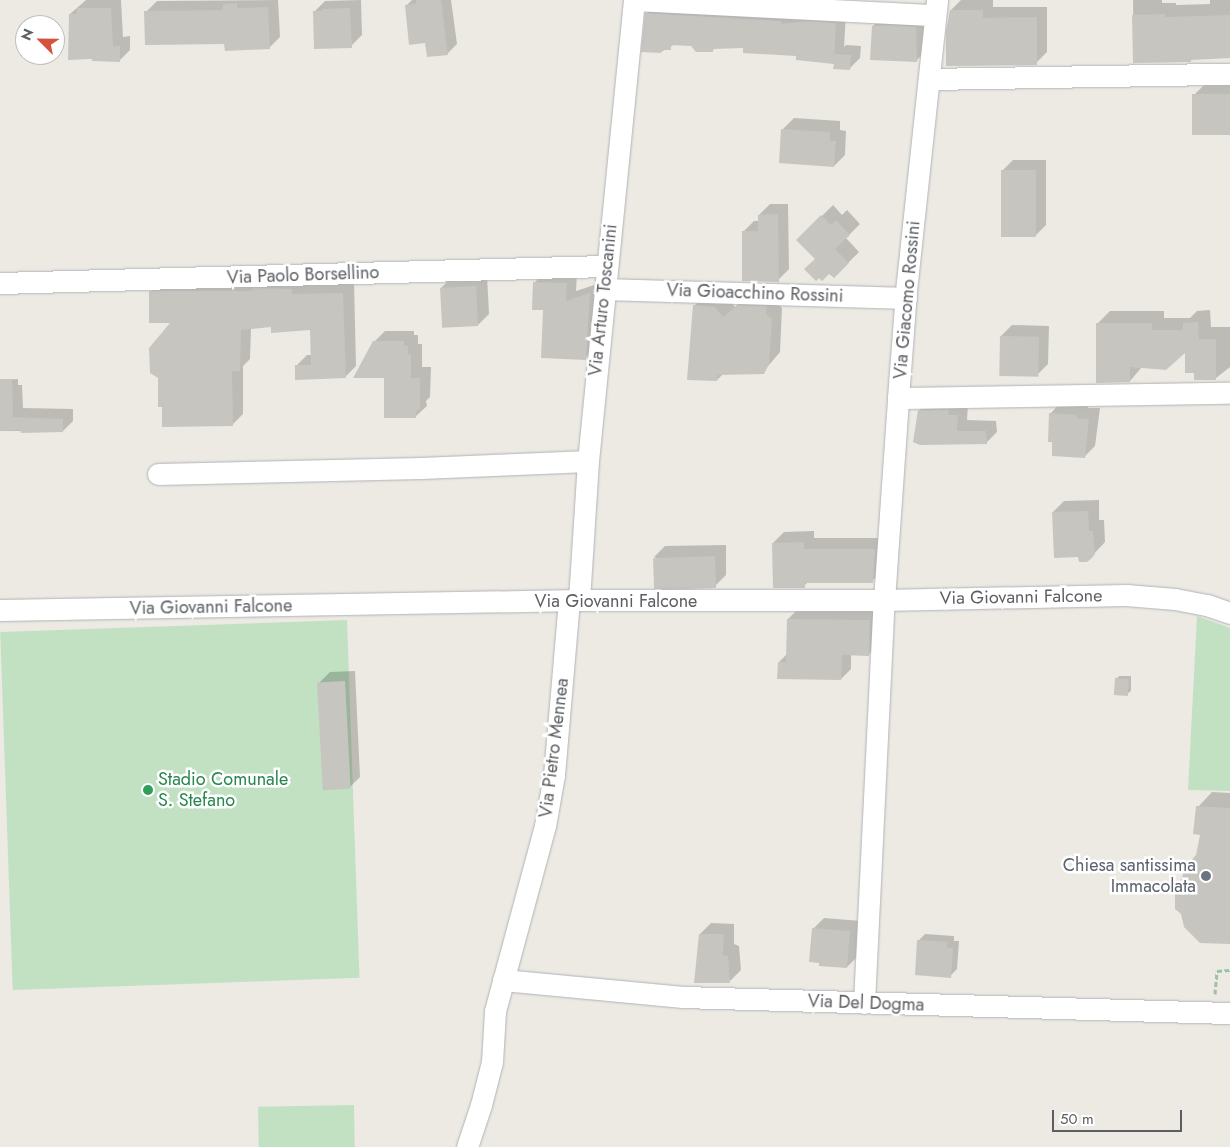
<!DOCTYPE html>
<style>
body{margin:0}
#map{position:relative;width:1230px;height:1147px;overflow:hidden;background:#eceae3;font-family:Jost,sans-serif}
div>[style]{position:absolute}
[style*='--x']{left:calc(var(--x)*1px);top:calc(var(--y)*1px);width:calc(var(--w)*1px);rotate:calc(var(--a)*1deg)}
.green>*{inset:0;background:#c2e1c3;transform-origin:0 0}
.shadow>*{inset:0;background:#0003}
.building>*{inset:0;background:#c7c5c0;transform-origin:0 0}
.path>*{height:3px;margin-top:-1.5px;transform-origin:0;background:repeating-linear-gradient(90deg,#9cc1a8 0 5px,transparent 0 7.5px)}
.roads{filter:drop-shadow(0 0 1px #b0b3b6) drop-shadow(0 0 1px #b0b3b6)}
.minor>*{height:21px;margin:-10.5px;padding:0 10.5px;transform-origin:10.5px;border-radius:10.5px;background:#fff}
.dots>*{width:14px;height:14px;translate:-50% -50%;box-sizing:border-box;border:2px solid #fff;border-radius:50%}
span{translate:-50% -50%;white-space:nowrap;text-align:center;line-height:1.15;-webkit-text-stroke:5px #fff;paint-order:stroke}
.street-label{font-size:18px;color:#5b5e62}
.leisure-label{font-size:18px;color:#27864d}
.left{translate:0 -50%;text-align:left}
.worship-label{font-size:18px;color:#5b616d}
.right{translate:-100% -50%;text-align:right}
.north{position:absolute;left:15px;top:15px;width:50px;height:50px;box-sizing:border-box;background:#fff;border:1px solid #bdbfc0;border-radius:50%;rotate:293deg;font-size:14px;font-weight:700;line-height:20px;text-align:center;color:#5b5e62}
.north::after{content:'';display:block;margin:auto;width:18px;height:22px;background:#d5523f;clip-path:polygon(50% 0,100% 100%,50% 72%,0 100%)}
.scale{position:absolute;left:1052px;top:1110px;width:130px;height:22px;box-sizing:border-box;border:2px solid #5b5e62;border-top:0;padding-left:6px;font-size:15px;line-height:18px;white-space:nowrap;color:#5b5e62;-webkit-text-stroke:4px #fff;paint-order:stroke}
</style>
<div id="map">
<div class="green">
<i style="clip-path:polygon(1197px 616px,1230px 628px,1230px 791px,1188px 790px)"></i>
<i style="left:347px;top:620px;width:358px;height:347px;rotate:88deg"></i>
<i style="left:354px;top:1105px;width:42px;height:96px;rotate:89deg"></i>
</div>
<div class="shadow">
<i style="clip-path:polygon(86px 0,121px 0,123px 37px,130px 36px,130px 50px,120px 60px,93px 57px,70px 14px)"></i>
<i style="clip-path:polygon(278px 0,280px 37px,269px 48px,146px 12px,157px 1px)"></i>
<i style="clip-path:polygon(361px 0,362px 35px,351px 46px,314px 12px,325px 1px)"></i>
<i style="clip-path:polygon(412px 0,451px 0,457px 44px,447px 54px,426px 42px,406px 6px)"></i>
<i style="clip-path:polygon(961px 0,993px 0,993px 7px,1047px 7px,1047px 52px,1036px 63px,951px 10px)"></i>
<i style="clip-path:polygon(1133px 0,1162px 0,1162px 3px,1176px 3px,1176px 5px,1210px 4px,1210px 0,1230px 0,1230px 56px,1134px 62px)"></i>
<i style="clip-path:polygon(656px 4px,846px 13px,844px 47px,846px 45px,861px 46px,860px 58px,850px 68px,798px 55px,745px 47px,716px 47px,713px 50px,692px 44px,675px 44px,661px 52px,646px 14px)"></i>
<i style="clip-path:polygon(884px 15px,926px 16px,927px 50px,916px 61px,873px 26px)"></i>
<i style="clip-path:polygon(1230px 84px,1230px 134px,1193px 96px,1204px 85px)"></i>
<i style="clip-path:polygon(794px 118px,840px 121px,840px 130px,846px 131px,845px 155px,834px 166px,783px 129px)"></i>
<i style="clip-path:polygon(1013px 160px,1046px 160px,1046px 225px,1035px 236px,1002px 171px)"></i>
<i style="clip-path:polygon(770px 204px,788px 204px,789px 269px,778px 280px,743px 232px,754px 221px,759px 221px,759px 215px)"></i>
<i style="clip-path:polygon(833px 205px,842px 215px,847px 210px,860px 224px,846px 238px,859px 252px,834px 277px,798px 240px)"></i>
<i style="clip-path:polygon(545px 272px,577px 273px,576px 291px,600px 283px,596px 348px,585px 358px,544px 309px,535px 282px)"></i>
<i style="clip-path:polygon(487px 275px,489px 314px,478px 325px,441px 288px,452px 277px)"></i>
<i style="clip-path:polygon(162px 281px,354px 282px,356px 366px,345px 377px,296px 366px,307px 355px,312px 355px,311px 329px,272px 326px,251px 328px,250px 359px,243px 366px,243px 414px,232px 425px,173px 322px,151px 292px)"></i>
<i style="clip-path:polygon(705px 295px,726px 296px,735px 307px,750px 295px,777px 303px,782px 308px,780px 352px,763px 372px,724px 373px,717px 380px,694px 306px)"></i>
<i style="clip-path:polygon(1210px 310px,1211px 327px,1230px 327px,1230px 367px,1216px 378px,1195px 372px,1186px 350px,1142px 367px,1130px 381px,1097px 324px,1110px 311px,1164px 311px,1164px 318px,1190px 318px,1197px 311px)"></i>
<i style="clip-path:polygon(1012px 325px,1049px 326px,1048px 364px,1037px 375px,1001px 336px)"></i>
<i style="clip-path:polygon(385px 331px,414px 331px,414px 335px,418px 335px,418px 344px,422px 344px,422px 367px,431px 367px,430px 397px,426px 401px,427px 406px,416px 416px,385px 377px,374px 342px)"></i>
<i style="clip-path:polygon(18px 379px,18px 385px,22px 385px,23px 408px,73px 409px,73px 421px,63px 431px,0 431px,0 380px)"></i>
<i style="clip-path:polygon(930px 400px,968px 405px,967px 420px,996px 421px,997px 432px,986px 443px,920px 444px,919px 411px)"></i>
<i style="clip-path:polygon(1061px 402px,1088px 404px,1088px 408px,1100px 408px,1095px 446px,1084px 457px,1051px 413px)"></i>
<i style="clip-path:polygon(1099px 500px,1099px 520px,1104px 520px,1105px 542px,1091px 557px,1080px 556px,1053px 512px,1064px 501px)"></i>
<i style="clip-path:polygon(814px 531px,814px 538px,885px 538px,883px 570px,872px 581px,809px 581px,804px 586px,773px 543px,784px 532px)"></i>
<i style="clip-path:polygon(726px 545px,726px 575px,715px 586px,654px 557px,665px 546px)"></i>
<i style="clip-path:polygon(798px 609px,880px 611px,878px 645px,868px 655px,851px 654px,851px 669px,841px 679px,779px 662px,788px 653px,788px 619px)"></i>
<i style="clip-path:polygon(355px 671px,360px 777px,349px 788px,319px 683px,330px 672px)"></i>
<i style="clip-path:polygon(1119px 676px,1131px 676px,1131px 691px,1127px 694px,1116px 679px)"></i>
<i style="clip-path:polygon(1212px 792px,1230px 793px,1230px 943px,1177px 885px,1198px 856px,1201px 833px,1198px 807px)"></i>
<i style="clip-path:polygon(824px 918px,861px 921px,858px 956px,847px 967px,813px 929px)"></i>
<i style="clip-path:polygon(711px 923px,734px 924px,734px 944px,739px 946px,741px 970px,730px 981px,700px 934px)"></i>
<i style="clip-path:polygon(925px 934px,954px 936px,954px 941px,959px 941px,957px 969px,950px 976px,918px 941px)"></i>
</div>
<div class="building">
<i style="clip-path:polygon(416px 0,441px 0,448px 55px,427px 57px,425px 43px,409px 45px,405px 5px,416px 4px)"></i>
<i style="clip-path:polygon(237px 3px,237px 8px,268px 7px,270px 49px,225px 51px,224px 44px,145px 45px,144px 11px,223px 10px,223px 4px)"></i>
<i style="clip-path:polygon(77px 8px,111px 8px,113px 46px,120px 46px,120px 62px,92px 61px,92px 59px,68px 60px,69px 14px,77px 14px)"></i>
<i style="clip-path:polygon(350px 8px,352px 48px,314px 49px,313px 11px,322px 11px,322px 9px)"></i>
<i style="clip-path:polygon(950px 10px,983px 10px,983px 18px,1037px 17px,1037px 65px,946px 66px,946px 32px)"></i>
<i style="clip-path:polygon(645px 13px,781px 21px,781px 24px,808px 21px,836px 23px,834px 61px,835px 54px,851px 55px,850px 70px,833px 69px,834px 64px,796px 60px,796px 56px,743px 53px,743px 48px,713px 49px,713px 52px,696px 52px,691px 46px,671px 45px,671px 50px,662px 50px,661px 53px,641px 52px)"></i>
<i style="clip-path:polygon(1165px 14px,1165px 17px,1230px 15px,1230px 58px,1191px 60px,1191px 62px,1133px 63px,1132px 15px)"></i>
<i style="clip-path:polygon(894px 25px,916px 27px,917px 62px,870px 60px,872px 26px)"></i>
<i style="left:1230px;top:94px;width:41px;height:38px;rotate:90deg"></i>
<i style="clip-path:polygon(781px 129px,830px 132px,830px 141px,836px 141px,834px 167px,779px 163px)"></i>
<i style="left:1001px;top:170px;width:35px;height:67px"></i>
<i style="clip-path:polygon(778px 214px,779px 282px,742px 281px,742px 231px,758px 231px,758px 215px)"></i>
<i style="clip-path:polygon(821px 215px,831px 225px,836px 220px,850px 235px,835px 249px,849px 263px,834px 278px,829px 274px,822px 281px,819px 278px,816px 281px,804px 269px,815px 259px,796px 240px)"></i>
<i style="clip-path:polygon(533px 282px,567px 283px,566px 301px,590px 293px,586px 360px,541px 358px,543px 310px,532px 310px)"></i>
<i style="left:476px;top:286px;width:40px;height:36px;rotate:87deg"></i>
<i style="clip-path:polygon(253px 288px,292px 289px,292px 294px,343px 293px,346px 378px,295px 380px,295px 365px,311px 365px,310px 330px,271px 333px,271px 327px,241px 330px,240px 371px,232px 371px,233px 426px,162px 427px,162px 407px,158px 407px,158px 378px,150px 373px,149px 348px,170px 323px,149px 323px,149px 291px,251px 291px)"></i>
<i style="clip-path:polygon(693px 305px,715px 307px,723px 317px,738px 305px,767px 306px,766px 314px,772px 319px,769px 364px,764px 374px,718px 375px,717px 381px,687px 380px)"></i>
<i style="clip-path:polygon(1198px 322px,1199px 339px,1216px 339px,1216px 380px,1194px 380px,1194px 373px,1185px 373px,1185px 353px,1166px 370px,1130px 367px,1130px 382px,1096px 383px,1096px 323px,1152px 323px,1152px 330px,1183px 330px,1183px 323px)"></i>
<i style="left:1000px;top:336px;width:39px;height:40px;rotate:1deg"></i>
<i style="clip-path:polygon(373px 341px,404px 341px,404px 346px,408px 346px,408px 354px,411px 354px,411px 378px,420px 378px,420px 409px,416px 411px,416px 418px,384px 418px,384px 378px,353px 378px)"></i>
<i style="clip-path:polygon(0 379px,12px 379px,13px 417px,63px 419px,63px 432px,21px 433px,20px 430px,0 431px)"></i>
<i style="clip-path:polygon(918px 410px,949px 410px,948px 415px,958px 415px,957px 431px,986px 431px,987px 444px,920px 445px,913px 442px)"></i>
<i style="clip-path:polygon(1049px 413px,1077px 415px,1077px 418px,1089px 419px,1085px 458px,1052px 456px,1052px 442px,1048px 442px)"></i>
<i style="clip-path:polygon(1088px 511px,1089px 531px,1093px 531px,1095px 554px,1092px 558px,1087px 562px,1079px 562px,1078px 557px,1054px 558px,1052px 512px)"></i>
<i style="clip-path:polygon(804px 542px,804px 549px,875px 549px,873px 583px,805px 583px,805px 588px,773px 588px,772px 543px)"></i>
<i style="left:715px;top:556px;width:32px;height:62px;rotate:88deg"></i>
<i style="clip-path:polygon(787px 619px,870px 620px,869px 656px,842px 655px,841px 680px,777px 679px,778px 662px,786px 662px)"></i>
<i style="left:1115px;top:678px;width:14px;height:17px;rotate:4deg"></i>
<i style="left:345px;top:681px;width:108px;height:28px;rotate:87deg"></i>
<i style="clip-path:polygon(1196px 806px,1230px 808px,1230px 944px,1200px 943px,1184px 927px,1181px 914px,1175px 909px,1175px 884px,1181px 884px,1184px 868px,1196px 855px,1200px 835px,1193px 834px)"></i>
<i style="clip-path:polygon(812px 928px,850px 931px,847px 968px,819px 966px,819px 963px,809px 962px)"></i>
<i style="clip-path:polygon(699px 934px,724px 934px,723px 955px,728px 956px,730px 983px,694px 983px)"></i>
<i style="clip-path:polygon(917px 940px,948px 942px,947px 948px,953px 948px,951px 978px,915px 975px)"></i>
</div>
<div class="path">
<i style="--x:1215;--y:994;--w:23;--a:-85"></i>
<i style="--x:1217;--y:971;--w:13;--a:-4"></i>
</div>
<div class="roads">
<div class="minor">
<i style="--x:635;--y:0;--w:300;--a:2.9"></i>
<i style="--x:929;--y:79;--w:301;--a:-1"></i>
<i style="--x:0;--y:283;--w:606;--a:-1.61"></i>
<i style="--x:605;--y:289;--w:301;--a:1.7"></i>
<i style="--x:898;--y:398;--w:332;--a:-0.9"></i>
<i style="--x:158;--y:474;--w:263;--a:-1.3"></i>
<i style="--x:421;--y:468;--w:167;--a:-2.4"></i>
<i style="--x:579;--y:600;--w:139;--a:-86.3"></i>
<i style="--x:588;--y:461;--w:463;--a:-84.3"></i>
<i style="--x:0;--y:610;--w:579;--a:-0.99"></i>
<i style="--x:579;--y:600;--w:305;--a:0"></i>
<i style="--x:884;--y:600;--w:242;--a:-1.2"></i>
<i style="--x:1126;--y:595;--w:49;--a:4.7"></i>
<i style="--x:1175;--y:599;--w:33;--a:11"></i>
<i style="--x:1207;--y:605;--w:24;--a:19"></i>
<i style="--x:503;--y:980;--w:181;--a:5.4"></i>
<i style="--x:683;--y:997;--w:547;--a:1.68"></i>
<i style="--x:864;--y:1003;--w:403;--a:-87.2"></i>
<i style="--x:884;--y:600;--w:202;--a:-86"></i>
<i style="--x:898;--y:398;--w:107;--a:-85.7"></i>
<i style="--x:906;--y:291;--w:293;--a:-83.9"></i>
<i style="--x:467;--y:1147;--w:44;--a:-71.6"></i>
<i style="--x:481;--y:1105;--w:44;--a:-75.7"></i>
<i style="--x:492;--y:1062;--w:51;--a:-86.6"></i>
<i style="--x:495;--y:1011;--w:192;--a:-74.9"></i>
<i style="--x:545;--y:826;--w:52;--a:-80"></i>
<i style="--x:554;--y:775;--w:175;--a:-85.1"></i>
</div>
</div>
<div class="dots">
<i style="left:148px;top:790px;background:#2e9e5b"></i>
<i style="left:1206px;top:876px;background:#6b7280"></i>
</div>
<div class="street-label">
<span style="left:303px;top:275px;rotate:-2deg">Via Paolo Borsellino</span>
<span style="left:755px;top:293px;rotate:2deg">Via Gioacchino Rossini</span>
<span style="left:603px;top:300px;rotate:-84deg">Via Arturo Toscanini</span>
<span style="left:907px;top:300px;rotate:-85deg">Via Giacomo Rossini</span>
<span style="left:1021px;top:597px;rotate:-1deg">Via Giovanni Falcone</span>
<span style="left:616px;top:601px">Via Giovanni Falcone</span>
<span style="left:211px;top:607px;rotate:-1deg">Via Giovanni Falcone</span>
<span style="left:554px;top:748px;rotate:-83deg">Via Pietro Mennea</span>
<span style="left:866px;top:1003px;rotate:2deg">Via Del Dogma</span>
</div>
<div class="leisure-label">
<span class="left" style="left:158px;top:790px">Stadio Comunale<br>S. Stefano</span>
</div>
<div class="worship-label">
<span class="right" style="left:1196px;top:876px">Chiesa santissima<br>Immacolata</span>
</div>
<div class="north">N</div>
<div class="scale">50 m</div>
</div>
